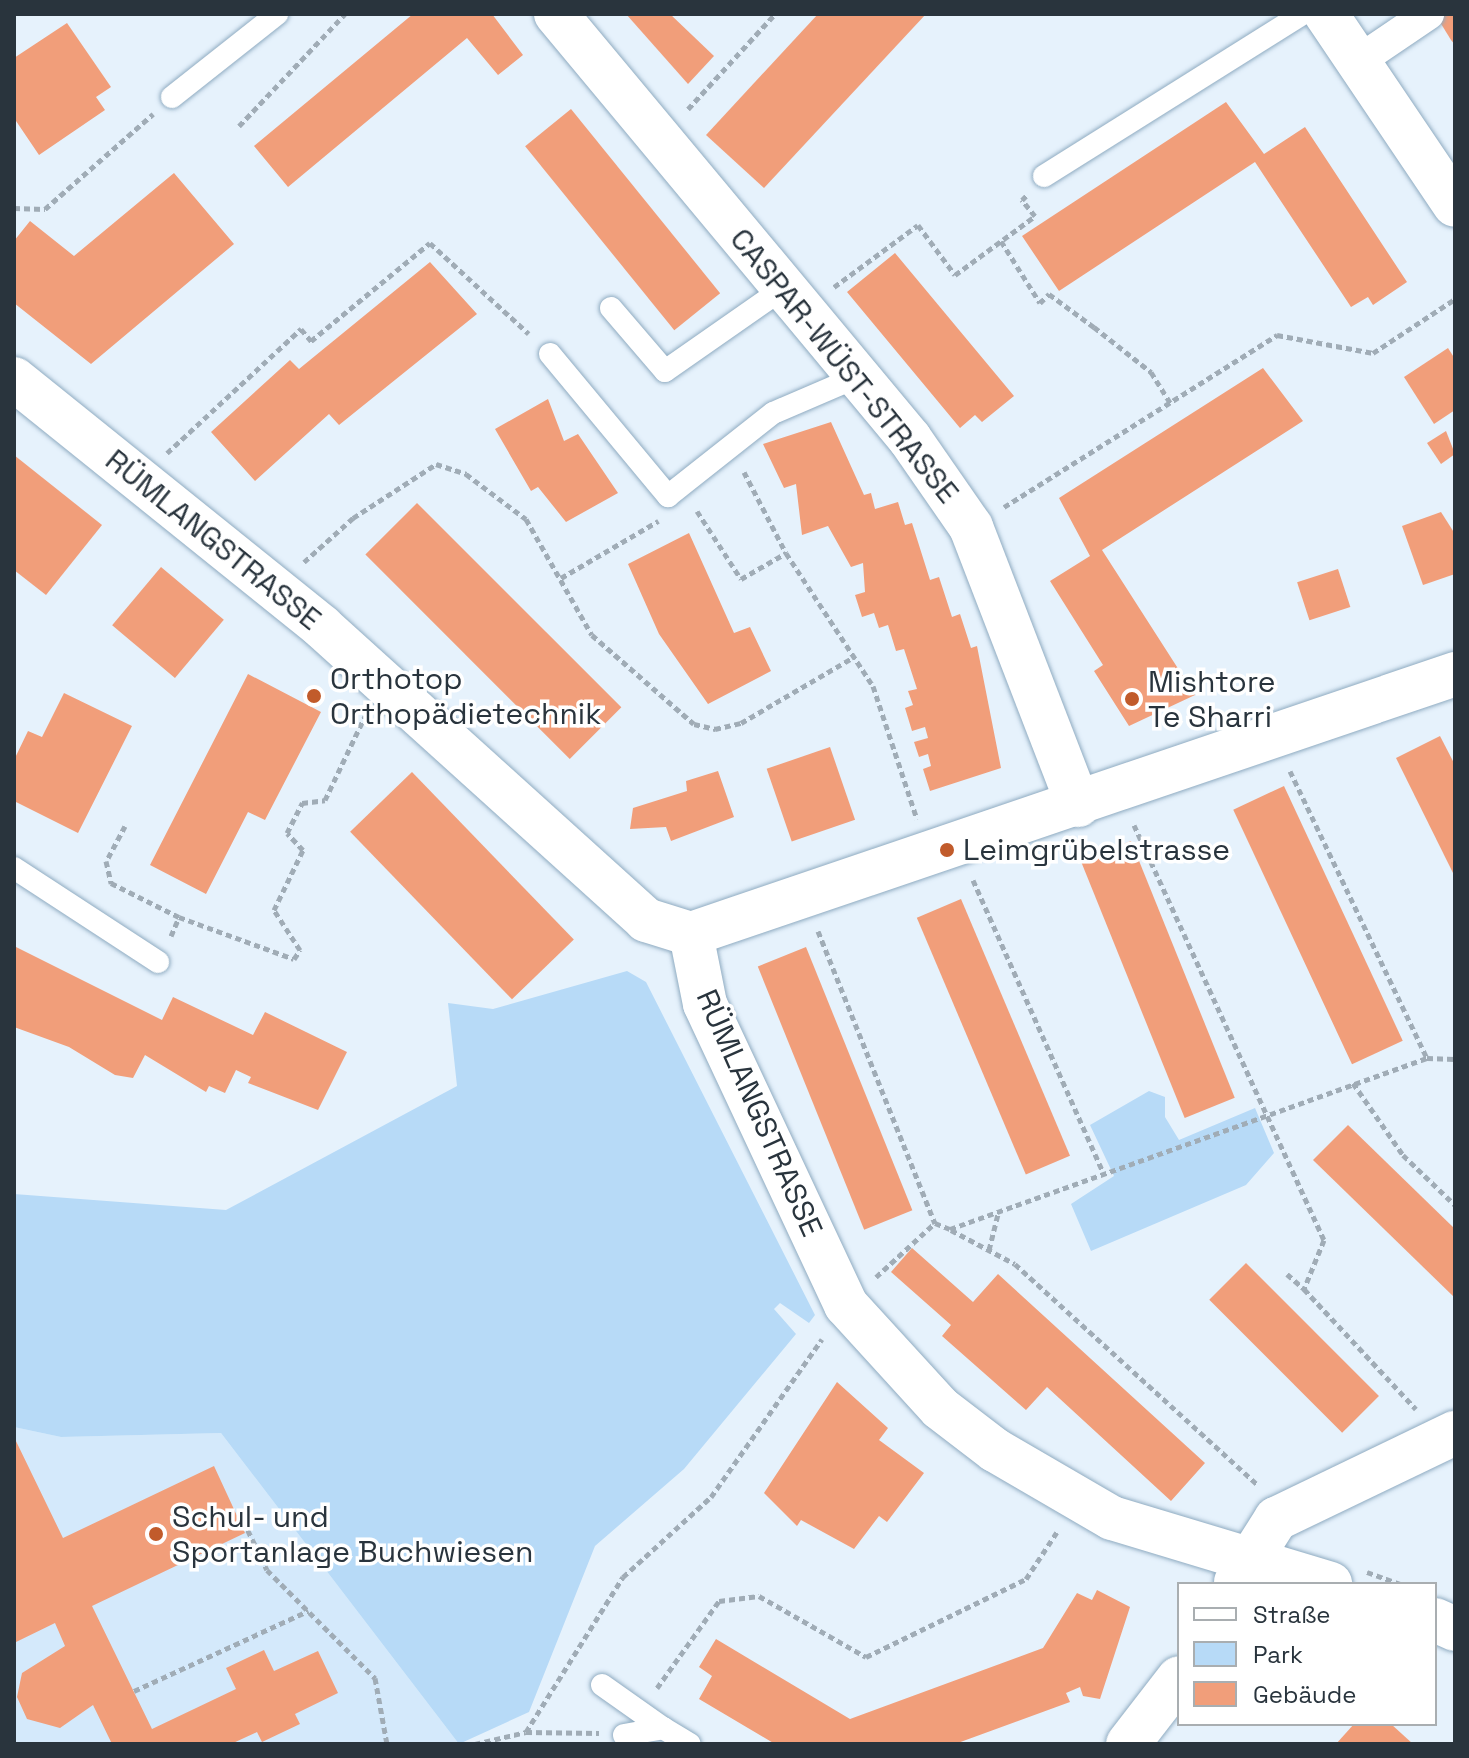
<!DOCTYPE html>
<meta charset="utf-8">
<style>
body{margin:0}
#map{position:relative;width:1469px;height:1758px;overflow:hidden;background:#e6f2fc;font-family:"Space Grotesk",sans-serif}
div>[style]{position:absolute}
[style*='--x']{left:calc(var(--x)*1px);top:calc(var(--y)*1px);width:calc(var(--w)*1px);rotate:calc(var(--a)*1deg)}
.built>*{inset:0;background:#d4e9fb}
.green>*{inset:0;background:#b7daf7}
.building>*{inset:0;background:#f19e7a;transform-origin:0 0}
.path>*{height:5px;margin-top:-2.5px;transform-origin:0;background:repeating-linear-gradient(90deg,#a0acb6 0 6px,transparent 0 10px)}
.roads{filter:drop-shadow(0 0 2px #8fabc1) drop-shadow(0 0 2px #8fabc1)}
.service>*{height:22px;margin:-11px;padding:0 11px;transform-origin:11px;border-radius:11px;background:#fff}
.pedestrian>*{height:32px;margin:-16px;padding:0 16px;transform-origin:16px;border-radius:16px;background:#fff}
.minor>*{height:44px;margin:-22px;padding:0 22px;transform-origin:22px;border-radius:22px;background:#fff}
.tertiary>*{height:44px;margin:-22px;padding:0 22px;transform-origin:22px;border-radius:22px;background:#fff}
.dots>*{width:22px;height:22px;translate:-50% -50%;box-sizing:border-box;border:4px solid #fff;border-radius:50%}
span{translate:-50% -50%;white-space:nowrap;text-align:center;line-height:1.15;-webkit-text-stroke:7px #fff;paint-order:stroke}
.street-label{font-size:30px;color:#29343d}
.poi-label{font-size:30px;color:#29343d}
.left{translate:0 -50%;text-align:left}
.frame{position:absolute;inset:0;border:16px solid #29343d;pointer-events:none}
.legend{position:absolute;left:1177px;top:1582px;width:260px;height:144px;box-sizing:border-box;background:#fff;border:2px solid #a9aeb1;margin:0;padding:10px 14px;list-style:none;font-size:24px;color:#29343d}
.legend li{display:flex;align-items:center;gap:16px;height:40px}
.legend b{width:40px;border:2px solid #a9aeb1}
</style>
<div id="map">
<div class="built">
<i style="clip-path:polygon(14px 1427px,61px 1437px,221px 1433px,459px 1744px,470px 1744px,14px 1744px)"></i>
</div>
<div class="green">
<i style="clip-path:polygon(627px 971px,646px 982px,815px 1315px,809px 1323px,780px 1303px,774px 1309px,796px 1334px,684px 1469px,595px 1546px,529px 1712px,459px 1744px,221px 1433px,61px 1437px,14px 1427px,14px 1194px,226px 1210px,457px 1086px,448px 1003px,493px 1009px)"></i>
<i style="clip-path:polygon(1149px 1091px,1165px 1097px,1165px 1117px,1179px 1140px,1255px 1108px,1274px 1153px,1246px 1185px,1091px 1251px,1071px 1204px,1114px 1176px,1090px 1125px)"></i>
</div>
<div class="building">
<i style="clip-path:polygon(413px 14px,492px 14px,523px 55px,498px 75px,467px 38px,288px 187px,254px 146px)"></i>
<i style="clip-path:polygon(626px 14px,670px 14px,714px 56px,688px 84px)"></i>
<i style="clip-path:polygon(818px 14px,926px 14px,764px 188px,706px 135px)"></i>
<i style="clip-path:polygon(1435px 14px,1455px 14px,1455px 45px,1451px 40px)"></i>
<i style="clip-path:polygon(67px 23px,111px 87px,96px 97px,105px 110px,39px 155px,14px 118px,14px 58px)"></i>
<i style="clip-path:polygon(1226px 102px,1264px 154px,1305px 127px,1407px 282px,1373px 305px,1368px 297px,1351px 307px,1255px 162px,1059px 291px,1022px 236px)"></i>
<i style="left:571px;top:109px;width:237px;height:59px;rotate:51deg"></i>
<i style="clip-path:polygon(174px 173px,234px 244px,91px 364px,14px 303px,14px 241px,30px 221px,74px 256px)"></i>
<i style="clip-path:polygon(895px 253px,1014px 396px,982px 422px,975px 415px,960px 428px,847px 292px)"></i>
<i style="clip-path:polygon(430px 262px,477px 314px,339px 425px,329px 414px,255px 481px,211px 432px,290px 360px,299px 369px)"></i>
<i style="clip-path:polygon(1448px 348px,1455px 359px,1455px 410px,1434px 424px,1404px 377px)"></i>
<i style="clip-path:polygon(1263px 368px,1303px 421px,1102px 550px,1195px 695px,1129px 726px,1094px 671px,1103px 665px,1050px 581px,1090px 556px,1059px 498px)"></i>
<i style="clip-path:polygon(548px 399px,564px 441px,578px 434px,618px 493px,566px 522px,538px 487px,531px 491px,495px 429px)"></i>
<i style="clip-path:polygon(831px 422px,864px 495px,871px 493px,875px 509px,898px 502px,905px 525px,912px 523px,930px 580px,939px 577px,952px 617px,960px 614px,971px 648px,977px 646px,1001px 768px,930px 791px,923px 769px,931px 766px,928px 754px,919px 757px,914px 742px,928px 738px,925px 727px,912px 731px,905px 708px,913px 705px,908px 691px,917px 689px,904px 649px,896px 651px,888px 625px,879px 628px,874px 613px,862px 617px,855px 595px,865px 592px,863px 563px,851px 567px,828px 526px,802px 535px,796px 484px,784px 488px,763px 444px)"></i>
<i style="clip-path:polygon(1446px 431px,1455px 454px,1441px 464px,1427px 443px)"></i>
<i style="clip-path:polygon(14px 455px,102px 525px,46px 595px,14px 570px)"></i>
<i style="left:417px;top:503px;width:289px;height:73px;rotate:45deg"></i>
<i style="clip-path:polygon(1441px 512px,1455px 534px,1455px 574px,1423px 585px,1402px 526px)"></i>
<i style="clip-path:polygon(689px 533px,734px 633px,750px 627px,771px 671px,708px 704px,659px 634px,628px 564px)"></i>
<i style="left:161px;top:567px;width:82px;height:76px;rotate:40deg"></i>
<i style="left:1338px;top:569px;width:40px;height:43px;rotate:72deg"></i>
<i style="clip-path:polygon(248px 674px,321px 712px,265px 820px,248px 812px,206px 894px,150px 865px)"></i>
<i style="clip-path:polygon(64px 693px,132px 726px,78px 833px,14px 801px,14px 760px,28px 731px,42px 737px)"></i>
<i style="clip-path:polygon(1440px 736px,1455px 765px,1455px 877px,1396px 758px)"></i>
<i style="left:830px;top:747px;width:77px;height:67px;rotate:71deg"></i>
<i style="clip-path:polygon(718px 771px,734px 817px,671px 841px,666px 827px,630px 829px,633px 808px,687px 791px,686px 781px)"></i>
<i style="left:412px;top:772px;width:233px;height:86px;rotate:46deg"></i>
<i style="left:1284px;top:786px;width:281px;height:56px;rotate:65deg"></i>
<i style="left:1131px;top:841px;width:277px;height:54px;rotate:68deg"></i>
<i style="left:961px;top:899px;width:279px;height:48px;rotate:67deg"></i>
<i style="clip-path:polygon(14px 946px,162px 1020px,173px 997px,253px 1035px,265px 1012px,347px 1052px,318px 1110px,248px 1083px,251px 1077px,236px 1070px,225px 1093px,209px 1086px,206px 1092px,145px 1055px,133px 1078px,115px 1075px,69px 1047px,14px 1027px)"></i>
<i style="left:806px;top:947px;width:284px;height:52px;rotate:68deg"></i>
<i style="clip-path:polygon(1348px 1125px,1455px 1229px,1455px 1298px,1313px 1160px)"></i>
<i style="clip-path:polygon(912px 1248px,973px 1302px,998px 1274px,1205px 1463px,1171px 1501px,1047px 1387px,1026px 1410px,942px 1336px,951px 1325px,891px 1272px)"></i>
<i style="left:1246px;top:1263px;width:188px;height:52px;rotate:45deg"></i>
<i style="clip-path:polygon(837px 1382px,888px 1428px,879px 1440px,924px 1473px,887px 1522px,879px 1516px,854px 1549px,801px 1520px,797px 1526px,764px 1493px)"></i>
<i style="clip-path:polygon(14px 1437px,63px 1538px,214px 1466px,245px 1533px,92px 1606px,152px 1729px,236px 1689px,226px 1668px,264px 1650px,274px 1671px,318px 1651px,338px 1693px,295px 1714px,300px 1724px,262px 1742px,257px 1732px,231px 1744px,112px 1744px,93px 1705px,60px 1728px,27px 1719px,17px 1697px,22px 1673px,65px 1646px,55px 1623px,14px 1643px)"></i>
<i style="clip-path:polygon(1097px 1590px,1130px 1607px,1100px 1699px,1083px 1696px,1080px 1687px,1066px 1693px,1070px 1702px,955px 1744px,775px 1744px,699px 1699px,712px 1676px,699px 1667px,716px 1639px,850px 1719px,1043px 1648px,1077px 1593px,1092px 1600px)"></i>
<i style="clip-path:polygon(1354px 1724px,1391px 1724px,1413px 1744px,1336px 1744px)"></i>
</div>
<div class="path">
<i style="--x:688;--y:109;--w:129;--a:-47.5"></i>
<i style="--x:239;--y:126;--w:154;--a:-46.6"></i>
<i style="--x:14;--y:208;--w:31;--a:2"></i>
<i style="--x:45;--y:209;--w:144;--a:-41.3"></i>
<i style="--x:1001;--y:241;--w:73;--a:57.8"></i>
<i style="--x:1040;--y:303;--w:13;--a:-45"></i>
<i style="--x:1049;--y:294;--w:56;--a:36.3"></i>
<i style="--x:1094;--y:327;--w:73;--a:38.3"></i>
<i style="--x:1151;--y:372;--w:38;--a:58"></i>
<i style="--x:834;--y:287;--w:104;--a:-36.4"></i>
<i style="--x:918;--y:225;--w:62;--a:53.5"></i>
<i style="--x:955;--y:275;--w:99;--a:-36.4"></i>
<i style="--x:1035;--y:216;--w:21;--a:-129"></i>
<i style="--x:1022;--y:200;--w:7;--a:-45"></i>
<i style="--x:167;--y:453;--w:183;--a:-42.8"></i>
<i style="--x:301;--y:329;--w:16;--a:50"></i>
<i style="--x:311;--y:341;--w:154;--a:-39.5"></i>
<i style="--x:430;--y:243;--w:134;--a:42.6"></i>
<i style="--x:744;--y:472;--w:91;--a:62.6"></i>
<i style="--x:786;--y:553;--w:159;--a:56.8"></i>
<i style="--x:873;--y:686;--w:140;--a:71.7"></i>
<i style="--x:1004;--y:507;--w:323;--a:-32.2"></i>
<i style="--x:1277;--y:335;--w:98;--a:10.6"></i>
<i style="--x:1373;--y:353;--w:98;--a:-33.4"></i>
<i style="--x:697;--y:511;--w:81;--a:57.1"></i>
<i style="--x:741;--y:579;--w:52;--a:-30"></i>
<i style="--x:304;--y:562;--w:66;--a:-41.9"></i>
<i style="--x:353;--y:518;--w:99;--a:-33"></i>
<i style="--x:436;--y:464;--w:32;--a:18"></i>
<i style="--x:466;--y:474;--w:75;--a:36.9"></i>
<i style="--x:526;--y:519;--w:133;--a:60.4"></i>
<i style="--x:592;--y:635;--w:135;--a:41.1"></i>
<i style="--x:694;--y:724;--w:22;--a:13"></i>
<i style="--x:715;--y:729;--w:27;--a:-13"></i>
<i style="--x:741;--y:723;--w:131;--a:-30.3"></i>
<i style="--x:561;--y:578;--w:113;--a:-30.4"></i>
<i style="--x:1290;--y:771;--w:318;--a:64.5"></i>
<i style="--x:1134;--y:825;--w:456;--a:65.4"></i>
<i style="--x:1324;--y:1240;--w:53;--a:112.2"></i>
<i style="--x:1304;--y:1289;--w:164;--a:47"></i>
<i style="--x:125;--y:826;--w:40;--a:118"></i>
<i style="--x:106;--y:861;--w:23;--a:77"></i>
<i style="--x:111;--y:883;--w:76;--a:26.6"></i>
<i style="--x:179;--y:917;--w:122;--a:20.1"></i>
<i style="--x:294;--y:959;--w:11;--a:-56"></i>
<i style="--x:300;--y:950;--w:48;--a:-123"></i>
<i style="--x:274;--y:910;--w:67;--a:-64.2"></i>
<i style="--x:303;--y:850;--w:23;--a:-133"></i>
<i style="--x:287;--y:833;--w:34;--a:-63"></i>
<i style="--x:302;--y:803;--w:23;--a:-7"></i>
<i style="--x:325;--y:800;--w:93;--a:-64.5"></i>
<i style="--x:973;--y:880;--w:322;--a:66"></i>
<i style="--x:818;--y:931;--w:315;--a:68.2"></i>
<i style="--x:935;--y:1223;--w:16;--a:22"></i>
<i style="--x:950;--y:1229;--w:507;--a:-19.72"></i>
<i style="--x:1427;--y:1058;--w:28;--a:2"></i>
<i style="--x:171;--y:936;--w:21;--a:-67"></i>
<i style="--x:1353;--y:1083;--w:88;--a:55.2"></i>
<i style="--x:1403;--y:1155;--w:72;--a:43.9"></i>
<i style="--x:951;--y:1230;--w:72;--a:28"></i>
<i style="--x:1015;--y:1264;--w:328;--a:42.3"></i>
<i style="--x:989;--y:1250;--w:38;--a:-76"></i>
<i style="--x:1287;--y:1274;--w:23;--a:41"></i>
<i style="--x:876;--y:1277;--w:80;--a:-42.5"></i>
<i style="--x:239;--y:1512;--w:64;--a:64.2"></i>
<i style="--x:267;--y:1570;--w:153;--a:45"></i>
<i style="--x:375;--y:1678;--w:67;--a:79.7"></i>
<i style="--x:1367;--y:1572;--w:35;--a:20"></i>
<i style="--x:657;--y:1688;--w:107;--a:-54.5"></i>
<i style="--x:719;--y:1601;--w:40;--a:-7.1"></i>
<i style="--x:759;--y:1596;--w:123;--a:29.7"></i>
<i style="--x:866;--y:1657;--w:178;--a:-26"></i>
<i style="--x:1026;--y:1579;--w:56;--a:-56.6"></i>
<i style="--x:134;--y:1691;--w:192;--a:-24.7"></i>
<i style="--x:526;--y:1732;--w:183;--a:-58"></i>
<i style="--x:623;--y:1577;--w:119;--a:-42.3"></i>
<i style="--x:711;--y:1497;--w:193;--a:-54.9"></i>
<i style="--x:475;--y:1744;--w:52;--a:-13.2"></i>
<i style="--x:526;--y:1732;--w:73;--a:0.8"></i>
</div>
<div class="roads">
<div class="service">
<i style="--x:172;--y:97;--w:134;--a:-38.3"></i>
<i style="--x:1044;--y:176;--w:305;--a:-32.1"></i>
<i style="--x:611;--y:308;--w:83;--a:49.4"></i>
<i style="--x:665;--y:371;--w:145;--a:-34.9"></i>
<i style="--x:550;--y:354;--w:185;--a:50.3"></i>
<i style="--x:668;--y:496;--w:134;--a:-38.3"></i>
<i style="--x:773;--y:413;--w:91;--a:-23.2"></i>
<i style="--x:14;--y:868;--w:172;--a:33.1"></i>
<i style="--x:602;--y:1685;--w:75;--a:35.2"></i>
<i style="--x:624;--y:1735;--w:40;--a:-10"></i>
<i style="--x:663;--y:1728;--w:31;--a:31"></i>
</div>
<div class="pedestrian">
<i style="--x:1357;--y:62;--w:86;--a:-34.1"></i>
</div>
<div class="minor">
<i style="--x:556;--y:14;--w:553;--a:50.21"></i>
<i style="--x:910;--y:439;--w:107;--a:55.3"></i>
<i style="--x:971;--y:527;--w:298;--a:68.9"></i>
<i style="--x:691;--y:934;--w:71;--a:78.7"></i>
<i style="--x:705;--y:1004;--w:332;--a:64.9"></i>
<i style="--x:846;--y:1305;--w:139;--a:47.6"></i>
<i style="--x:940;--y:1408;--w:69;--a:37.4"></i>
<i style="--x:995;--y:1450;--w:135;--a:30.2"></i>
<i style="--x:1112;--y:1518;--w:228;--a:16.8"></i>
<i style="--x:1236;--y:1582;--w:75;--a:-57.6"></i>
<i style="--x:1276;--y:1519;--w:199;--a:-25.7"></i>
<i style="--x:1435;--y:1620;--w:22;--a:24"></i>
<i style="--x:1128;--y:1744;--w:83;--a:-52.3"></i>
</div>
<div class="tertiary">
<i style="--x:1326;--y:14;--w:230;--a:56"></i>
<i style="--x:14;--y:379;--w:395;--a:38.8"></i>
<i style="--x:322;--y:627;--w:437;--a:42.1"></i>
<i style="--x:646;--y:920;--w:47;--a:17.3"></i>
<i style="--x:691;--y:934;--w:807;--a:-18.79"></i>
</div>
</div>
<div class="dots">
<i style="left:314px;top:696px;background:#c15b2b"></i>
<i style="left:1132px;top:699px;background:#c15b2b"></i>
<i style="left:947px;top:850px;background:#c15b2b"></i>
<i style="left:156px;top:1534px;background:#c15b2b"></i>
</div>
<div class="street-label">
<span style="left:844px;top:366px;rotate:51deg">CASPAR-WÜST-STRASSE</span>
<span style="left:213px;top:540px;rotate:39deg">RÜMLANGSTRASSE</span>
<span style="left:759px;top:1113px;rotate:66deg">RÜMLANGSTRASSE</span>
</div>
<div class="poi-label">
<span class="left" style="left:330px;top:696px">Orthotop<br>Orthopädietechnik</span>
<span class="left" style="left:1148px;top:699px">Mishtore<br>Te Sharri</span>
<span class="left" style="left:963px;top:850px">Leimgrübelstrasse</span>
<span class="left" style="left:172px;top:1534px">Schul- und<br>Sportanlage Buchwiesen</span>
</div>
<div class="frame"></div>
<ul class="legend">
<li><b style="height:10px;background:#fff"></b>Straße</li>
<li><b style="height:22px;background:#b7daf7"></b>Park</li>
<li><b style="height:22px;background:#f19e7a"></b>Gebäude</li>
</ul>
</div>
